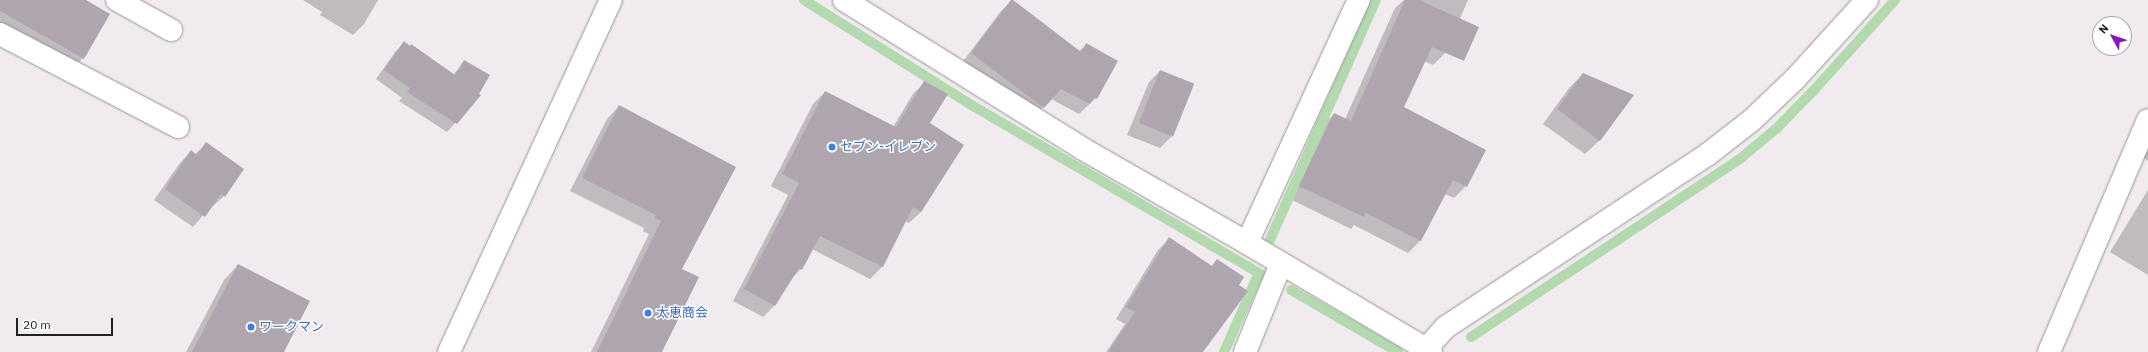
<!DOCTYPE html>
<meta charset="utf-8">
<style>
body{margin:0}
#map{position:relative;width:2148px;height:352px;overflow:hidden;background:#f1eaee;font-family:"IBM Plex Sans","Noto Sans JP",sans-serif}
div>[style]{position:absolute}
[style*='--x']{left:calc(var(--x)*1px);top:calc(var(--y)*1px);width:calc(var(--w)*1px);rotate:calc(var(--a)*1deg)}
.shadow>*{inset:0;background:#0003}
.stream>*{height:10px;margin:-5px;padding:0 5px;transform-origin:5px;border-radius:5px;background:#b3d9af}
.building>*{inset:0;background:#afa5ae;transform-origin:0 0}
.roads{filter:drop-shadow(0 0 1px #969696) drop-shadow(0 0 1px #969696)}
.minor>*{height:22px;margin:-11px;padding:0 11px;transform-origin:11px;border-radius:11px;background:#fff}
.tertiary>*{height:22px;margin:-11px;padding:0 11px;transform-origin:11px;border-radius:11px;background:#fff}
.dots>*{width:11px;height:11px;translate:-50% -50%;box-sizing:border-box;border:2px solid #fff;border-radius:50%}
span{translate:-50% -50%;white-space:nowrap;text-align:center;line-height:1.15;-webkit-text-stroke:3px #fff;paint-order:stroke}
.shop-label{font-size:13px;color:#366cbe}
.left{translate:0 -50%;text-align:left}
.north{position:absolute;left:2092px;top:16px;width:40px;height:40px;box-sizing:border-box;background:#fff;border:1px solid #a7a7a7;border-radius:50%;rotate:310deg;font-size:11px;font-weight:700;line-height:16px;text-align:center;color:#222}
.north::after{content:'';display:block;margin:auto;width:14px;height:18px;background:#8918bc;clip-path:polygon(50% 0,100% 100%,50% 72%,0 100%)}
.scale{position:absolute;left:16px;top:318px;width:97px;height:18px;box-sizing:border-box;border:2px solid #222;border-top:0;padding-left:5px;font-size:12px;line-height:14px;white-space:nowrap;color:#222;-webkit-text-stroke:3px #fff;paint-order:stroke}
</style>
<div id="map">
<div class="shadow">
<i style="clip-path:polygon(0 0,84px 0,108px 14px,83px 58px,71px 70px,0 28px)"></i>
<i style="clip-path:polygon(303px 0,378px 0,364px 24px,353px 35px,320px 15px,322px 12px)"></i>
<i style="clip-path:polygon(1012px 0,1079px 51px,1086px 45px,1096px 98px,1079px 114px,1051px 99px,1032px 119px,961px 64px,1001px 11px)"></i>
<i style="clip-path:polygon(1404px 0,1468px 0,1445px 53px,1433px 65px,1424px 61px,1402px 107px,1466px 186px,1454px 198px,1445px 194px,1420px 241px,1408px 253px,1354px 225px,1351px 229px,1288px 198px,1322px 127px,1334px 114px,1345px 119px,1395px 8px)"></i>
<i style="clip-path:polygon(404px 43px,453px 75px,465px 61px,479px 96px,447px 132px,399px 101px,402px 98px,376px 79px,395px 52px)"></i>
<i style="clip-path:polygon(1160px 71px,1193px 85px,1171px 137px,1160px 148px,1127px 135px,1149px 82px)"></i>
<i style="clip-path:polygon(1583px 74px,1600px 140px,1585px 154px,1543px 124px,1569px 88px)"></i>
<i style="clip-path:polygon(925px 82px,929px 123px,963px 145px,921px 212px,909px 223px,905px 221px,882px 267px,870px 279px,812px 249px,801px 269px,791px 279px,775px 305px,763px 317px,733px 301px,788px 195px,771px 186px,813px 104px,825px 92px,893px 127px,913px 94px)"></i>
<i style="clip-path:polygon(619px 106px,681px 269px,660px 352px,591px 352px,649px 234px,643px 231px,644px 228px,570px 191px,607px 119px)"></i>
<i style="clip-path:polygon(206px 144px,224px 196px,212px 207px,211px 206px,193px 227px,154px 200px,180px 163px,191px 151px,195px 154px)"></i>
<i style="clip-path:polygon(2148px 151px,2148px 161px,2143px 157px)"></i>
<i style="clip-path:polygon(2148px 190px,2148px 275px,2110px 252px)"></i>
<i style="clip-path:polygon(1169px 239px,1211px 267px,1217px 260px,1201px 352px,1106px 352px,1125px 324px,1116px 319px,1158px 250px)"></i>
<i style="clip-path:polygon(238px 265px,283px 352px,186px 352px,224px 280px)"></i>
</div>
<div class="stream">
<i style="--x:804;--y:0;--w:199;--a:32.1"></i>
<i style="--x:973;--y:106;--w:335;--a:30.3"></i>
<i style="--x:1270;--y:240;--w:262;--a:-66.2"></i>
<i style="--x:1291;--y:290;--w:124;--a:30.1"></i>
<i style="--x:1471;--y:337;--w:324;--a:-33.5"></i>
<i style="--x:1741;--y:158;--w:47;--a:-39.8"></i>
<i style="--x:1777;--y:128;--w:54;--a:-45.7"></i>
<i style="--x:1815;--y:89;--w:120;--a:-48"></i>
<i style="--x:1224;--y:352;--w:86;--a:-66.1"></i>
</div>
<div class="building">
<i style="clip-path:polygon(0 0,86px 0,110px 14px,84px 59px,0 11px)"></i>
<i style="clip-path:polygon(1011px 0,1013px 0,1081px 52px,1086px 43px,1118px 61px,1097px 99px,1094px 97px,1090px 104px,1061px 89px,1044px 108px,971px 53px)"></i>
<i style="clip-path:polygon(1405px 0,1419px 0,1479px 27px,1464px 61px,1432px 47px,1404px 107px,1486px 150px,1467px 187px,1453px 180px,1421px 241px,1366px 213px,1364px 217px,1299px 186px,1334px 113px,1351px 121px)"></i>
<i style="clip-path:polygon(404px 41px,410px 46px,411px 44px,455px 75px,464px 60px,490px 75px,479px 94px,481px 95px,457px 124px,407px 92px,410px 88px,384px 70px)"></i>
<i style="left:1160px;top:70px;width:37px;height:57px;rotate:22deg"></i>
<i style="clip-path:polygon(1583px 73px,1634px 95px,1600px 141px,1557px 109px)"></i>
<i style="clip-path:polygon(924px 81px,948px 94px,930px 123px,964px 145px,921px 212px,913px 207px,883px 267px,820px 236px,802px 270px,799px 268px,775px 306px,744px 289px,799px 183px,782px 174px,825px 91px,896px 127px)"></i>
<i style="clip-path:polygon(619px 105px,736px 167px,682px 269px,699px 277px,662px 352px,597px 352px,661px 221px,655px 218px,656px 215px,582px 178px)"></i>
<i style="clip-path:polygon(206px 142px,244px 169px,225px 197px,221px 194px,205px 217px,165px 189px,191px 150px,197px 155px)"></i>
<i style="clip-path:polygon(1169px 237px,1212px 266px,1217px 259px,1244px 277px,1239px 285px,1248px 291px,1203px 352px,1108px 352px,1135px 312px,1126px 307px)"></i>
<i style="clip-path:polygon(238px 264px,310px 301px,284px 352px,192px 352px)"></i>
</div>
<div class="roads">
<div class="minor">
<i style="--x:117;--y:0;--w:62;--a:29.1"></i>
<i style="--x:844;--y:0;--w:282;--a:31.9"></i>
<i style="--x:1083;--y:149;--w:189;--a:29.8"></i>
<i style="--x:1247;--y:243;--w:214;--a:30.6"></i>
<i style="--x:0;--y:34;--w:201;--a:27.6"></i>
<i style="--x:1247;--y:243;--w:268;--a:-65.3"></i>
<i style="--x:1426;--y:349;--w:30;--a:-48"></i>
<i style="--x:1446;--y:327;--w:313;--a:-33.4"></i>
<i style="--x:1707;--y:155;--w:57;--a:-37.9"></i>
<i style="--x:1752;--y:120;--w:59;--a:-43.6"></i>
<i style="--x:1795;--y:79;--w:107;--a:-47.7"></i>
<i style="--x:1245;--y:352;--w:95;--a:-67.8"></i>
<i style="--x:2049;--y:352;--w:252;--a:-66.9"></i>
</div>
<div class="tertiary">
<i style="--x:449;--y:352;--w:387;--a:-65.3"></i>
</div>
</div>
<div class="dots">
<i style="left:832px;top:147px;background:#3f7fe0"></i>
<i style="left:648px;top:313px;background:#3f7fe0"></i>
<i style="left:251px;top:327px;background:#3f7fe0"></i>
</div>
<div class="shop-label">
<span class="left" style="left:840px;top:147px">セブン-イレブン</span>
<span class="left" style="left:656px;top:313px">太恵商会</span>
<span class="left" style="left:259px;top:327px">ワークマン</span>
</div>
<div class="north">N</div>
<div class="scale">20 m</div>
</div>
